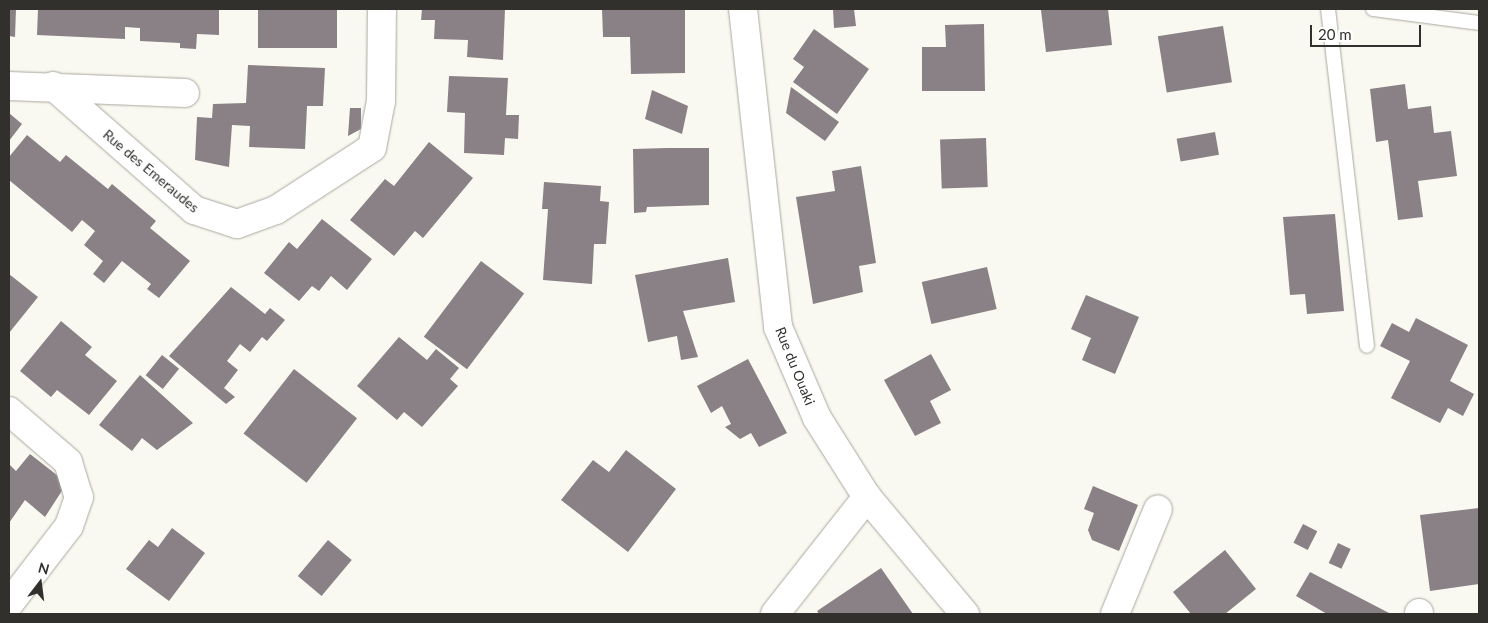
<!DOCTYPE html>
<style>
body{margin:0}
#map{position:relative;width:1488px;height:623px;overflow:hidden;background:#faf9f1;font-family:Lato,sans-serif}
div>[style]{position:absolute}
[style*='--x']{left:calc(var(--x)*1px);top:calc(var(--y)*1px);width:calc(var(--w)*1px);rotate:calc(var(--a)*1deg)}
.building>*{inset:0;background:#898185;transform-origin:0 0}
.roads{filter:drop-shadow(0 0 1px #a9a8a0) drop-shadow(0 0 1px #a9a8a0)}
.lane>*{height:14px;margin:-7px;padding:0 7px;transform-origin:7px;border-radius:7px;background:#fff}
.street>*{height:28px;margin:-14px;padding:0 14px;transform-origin:14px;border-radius:14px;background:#fff}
.secondary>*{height:28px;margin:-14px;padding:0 14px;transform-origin:14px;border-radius:14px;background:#fff}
span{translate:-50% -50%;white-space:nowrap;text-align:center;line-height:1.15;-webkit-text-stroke:4.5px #fff;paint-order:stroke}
.street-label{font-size:14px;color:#31302d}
.frame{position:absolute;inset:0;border:10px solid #31302d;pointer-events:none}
.north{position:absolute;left:15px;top:558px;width:50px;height:50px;-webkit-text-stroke:4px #fff;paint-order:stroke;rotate:15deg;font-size:14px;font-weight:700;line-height:20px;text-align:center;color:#31302d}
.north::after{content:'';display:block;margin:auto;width:18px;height:22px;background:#31302d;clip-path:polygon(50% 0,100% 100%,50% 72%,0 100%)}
.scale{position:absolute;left:1310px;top:25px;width:111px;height:22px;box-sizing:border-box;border:2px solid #31302d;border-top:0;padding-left:6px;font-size:15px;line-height:18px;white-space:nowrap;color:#31302d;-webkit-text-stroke:4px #fff;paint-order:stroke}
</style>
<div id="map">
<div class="building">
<i style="clip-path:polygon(9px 9px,16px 9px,15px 37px,9px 36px)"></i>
<i style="clip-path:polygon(38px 9px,219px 9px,219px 35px,197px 34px,196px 49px,180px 48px,180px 43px,140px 41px,140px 28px,125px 27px,125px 39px,37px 35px)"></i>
<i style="left:258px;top:9px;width:79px;height:39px"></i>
<i style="clip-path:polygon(422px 9px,505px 9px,503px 60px,467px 57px,468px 40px,434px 39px,435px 20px,421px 20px)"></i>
<i style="clip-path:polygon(602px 9px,685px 9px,685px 73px,631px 74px,630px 37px,603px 37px)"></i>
<i style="clip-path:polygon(833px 9px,854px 9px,856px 26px,834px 28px)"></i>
<i style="clip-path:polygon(1108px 9px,1112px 45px,1046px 52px,1041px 10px)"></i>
<i style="clip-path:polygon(984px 24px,985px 91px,922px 91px,922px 47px,946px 47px,945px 25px)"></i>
<i style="left:1223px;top:26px;width:57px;height:66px;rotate:81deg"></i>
<i style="clip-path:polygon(814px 29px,869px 69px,837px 114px,793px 82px,804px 67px,793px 59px)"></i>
<i style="clip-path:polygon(248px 65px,325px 68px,323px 106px,307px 106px,305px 149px,249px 147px,250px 126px,232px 125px,229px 167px,195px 160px,197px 117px,212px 118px,213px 104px,246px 103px)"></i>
<i style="clip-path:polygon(449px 76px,508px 78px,506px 115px,519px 115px,518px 139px,505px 138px,504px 155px,464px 153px,465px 113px,447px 112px)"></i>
<i style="clip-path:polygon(1405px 84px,1408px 109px,1431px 106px,1434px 133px,1451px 131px,1457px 176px,1418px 181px,1423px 217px,1398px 220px,1388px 140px,1376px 142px,1370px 89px)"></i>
<i style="clip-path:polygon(791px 87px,839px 122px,825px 141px,786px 113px)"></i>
<i style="clip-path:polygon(652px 90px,688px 106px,682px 134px,645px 119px)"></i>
<i style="clip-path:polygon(350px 108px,361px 108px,361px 129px,348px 136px)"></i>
<i style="clip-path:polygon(9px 113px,22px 124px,9px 141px)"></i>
<i style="left:1215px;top:132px;width:23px;height:39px;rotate:80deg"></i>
<i style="clip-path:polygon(27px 135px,60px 162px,66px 155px,108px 189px,112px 184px,156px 221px,150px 228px,190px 261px,159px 298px,147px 289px,151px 284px,122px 261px,104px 283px,93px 274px,103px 261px,84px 245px,95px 231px,82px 220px,72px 232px,9px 180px,9px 157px)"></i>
<i style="left:986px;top:138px;width:49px;height:46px;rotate:88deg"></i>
<i style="clip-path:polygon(429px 142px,473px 178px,423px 238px,415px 231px,394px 256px,350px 220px,385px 179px,394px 186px)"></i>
<i style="clip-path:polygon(667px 148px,709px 148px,709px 205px,647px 207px,646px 212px,634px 213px,633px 149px)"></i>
<i style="clip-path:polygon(861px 166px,876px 263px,859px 266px,863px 292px,813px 304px,796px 197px,835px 191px,832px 171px)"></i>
<i style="clip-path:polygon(544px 182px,601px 186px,600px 201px,609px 202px,606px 244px,594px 244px,592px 284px,543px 280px,548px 209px,542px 209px)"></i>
<i style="clip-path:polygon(1335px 214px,1344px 311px,1307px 314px,1305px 294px,1290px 295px,1283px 217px)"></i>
<i style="clip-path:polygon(322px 219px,372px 259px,347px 290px,331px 276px,319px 291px,312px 286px,299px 301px,264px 273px,289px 242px,297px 249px)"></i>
<i style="clip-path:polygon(728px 258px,735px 302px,683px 311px,698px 357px,681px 360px,677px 336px,648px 342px,635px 275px)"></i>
<i style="left:481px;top:261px;width:54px;height:95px;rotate:37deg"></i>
<i style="left:987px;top:267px;width:43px;height:67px;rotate:77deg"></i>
<i style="clip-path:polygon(9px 274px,38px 297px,9px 333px)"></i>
<i style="clip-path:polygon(231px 287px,265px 314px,270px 308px,285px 320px,267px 341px,262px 337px,250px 352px,240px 344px,227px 361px,238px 370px,224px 388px,235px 397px,226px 404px,169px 356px)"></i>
<i style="clip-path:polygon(1086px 295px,1139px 317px,1115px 374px,1082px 360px,1091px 338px,1071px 329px)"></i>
<i style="clip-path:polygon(1416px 318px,1468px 345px,1450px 381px,1474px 394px,1463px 416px,1448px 408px,1440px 423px,1391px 398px,1410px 361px,1380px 346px,1392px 323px,1409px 332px)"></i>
<i style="clip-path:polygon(61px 321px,92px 347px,85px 355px,117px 381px,89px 415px,57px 390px,51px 397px,20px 371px)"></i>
<i style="clip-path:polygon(399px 337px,427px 360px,436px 349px,459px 368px,450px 379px,458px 386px,422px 427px,404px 412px,397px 420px,357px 386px)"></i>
<i style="clip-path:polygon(931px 354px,951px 390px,930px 401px,941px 423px,915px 436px,884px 380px)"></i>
<i style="left:162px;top:355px;width:22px;height:26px;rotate:39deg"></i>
<i style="clip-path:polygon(748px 359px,787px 433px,759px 447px,751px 433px,740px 439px,725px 427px,731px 424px,722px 406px,711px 413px,697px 386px)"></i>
<i style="left:294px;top:369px;width:80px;height:82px;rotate:38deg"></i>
<i style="clip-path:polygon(140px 375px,193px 423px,157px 450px,142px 438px,132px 451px,99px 425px)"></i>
<i style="clip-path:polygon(626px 450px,676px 489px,628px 552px,561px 500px,593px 460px,609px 472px)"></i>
<i style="clip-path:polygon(30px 454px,67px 483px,45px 517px,25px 500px,9px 523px,9px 464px,16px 471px)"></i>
<i style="clip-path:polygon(1093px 486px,1138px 505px,1119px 551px,1092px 540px,1088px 530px,1094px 513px,1084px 509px)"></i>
<i style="clip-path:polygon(1479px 508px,1479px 584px,1430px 591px,1420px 515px)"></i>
<i style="left:1303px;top:524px;width:16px;height:21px;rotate:27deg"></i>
<i style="clip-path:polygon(172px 528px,205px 553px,169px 601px,126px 569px,149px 540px,158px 547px)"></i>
<i style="left:328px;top:540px;width:31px;height:47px;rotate:40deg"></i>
<i style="left:1338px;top:543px;width:14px;height:22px;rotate:25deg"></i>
<i style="clip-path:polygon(1225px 550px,1256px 589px,1225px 614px,1191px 614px,1173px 592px)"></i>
<i style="clip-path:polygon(881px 568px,913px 614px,819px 614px,817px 611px)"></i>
<i style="clip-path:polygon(1310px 572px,1391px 614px,1327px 614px,1296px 596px)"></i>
</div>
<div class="roads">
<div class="lane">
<i style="--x:1328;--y:9;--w:339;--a:83.4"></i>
<i style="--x:1373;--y:9;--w:107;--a:7.5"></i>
</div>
<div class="street">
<i style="--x:9;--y:86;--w:176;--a:2.3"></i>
<i style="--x:53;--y:86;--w:188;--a:41.3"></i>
<i style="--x:194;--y:210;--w:45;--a:18"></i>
<i style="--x:237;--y:224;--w:41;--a:-19.7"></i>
<i style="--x:276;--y:210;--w:114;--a:-32.9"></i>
<i style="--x:372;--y:148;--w:48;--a:-79.2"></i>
<i style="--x:381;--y:101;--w:92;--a:-89.4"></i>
<i style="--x:9;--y:411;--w:78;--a:40.8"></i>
<i style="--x:68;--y:462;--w:37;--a:73"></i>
<i style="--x:79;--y:497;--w:31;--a:109"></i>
<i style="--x:69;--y:526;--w:98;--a:127.6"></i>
<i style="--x:1419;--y:613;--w:1;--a:90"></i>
<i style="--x:775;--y:614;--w:149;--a:-51.8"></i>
<i style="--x:1115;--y:614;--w:113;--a:-67.7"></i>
</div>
<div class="secondary">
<i style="--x:743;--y:9;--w:320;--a:83.7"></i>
<i style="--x:778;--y:327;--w:99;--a:66.8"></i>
<i style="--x:817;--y:418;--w:93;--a:57.7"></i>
<i style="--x:867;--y:497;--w:153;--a:50.1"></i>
</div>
</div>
<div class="street-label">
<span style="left:151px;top:171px;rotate:40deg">Rue des Emeraudes</span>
<span style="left:795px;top:366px;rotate:68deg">Rue du Ouaki</span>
</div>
<div class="frame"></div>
<div class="north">N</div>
<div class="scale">20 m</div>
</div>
